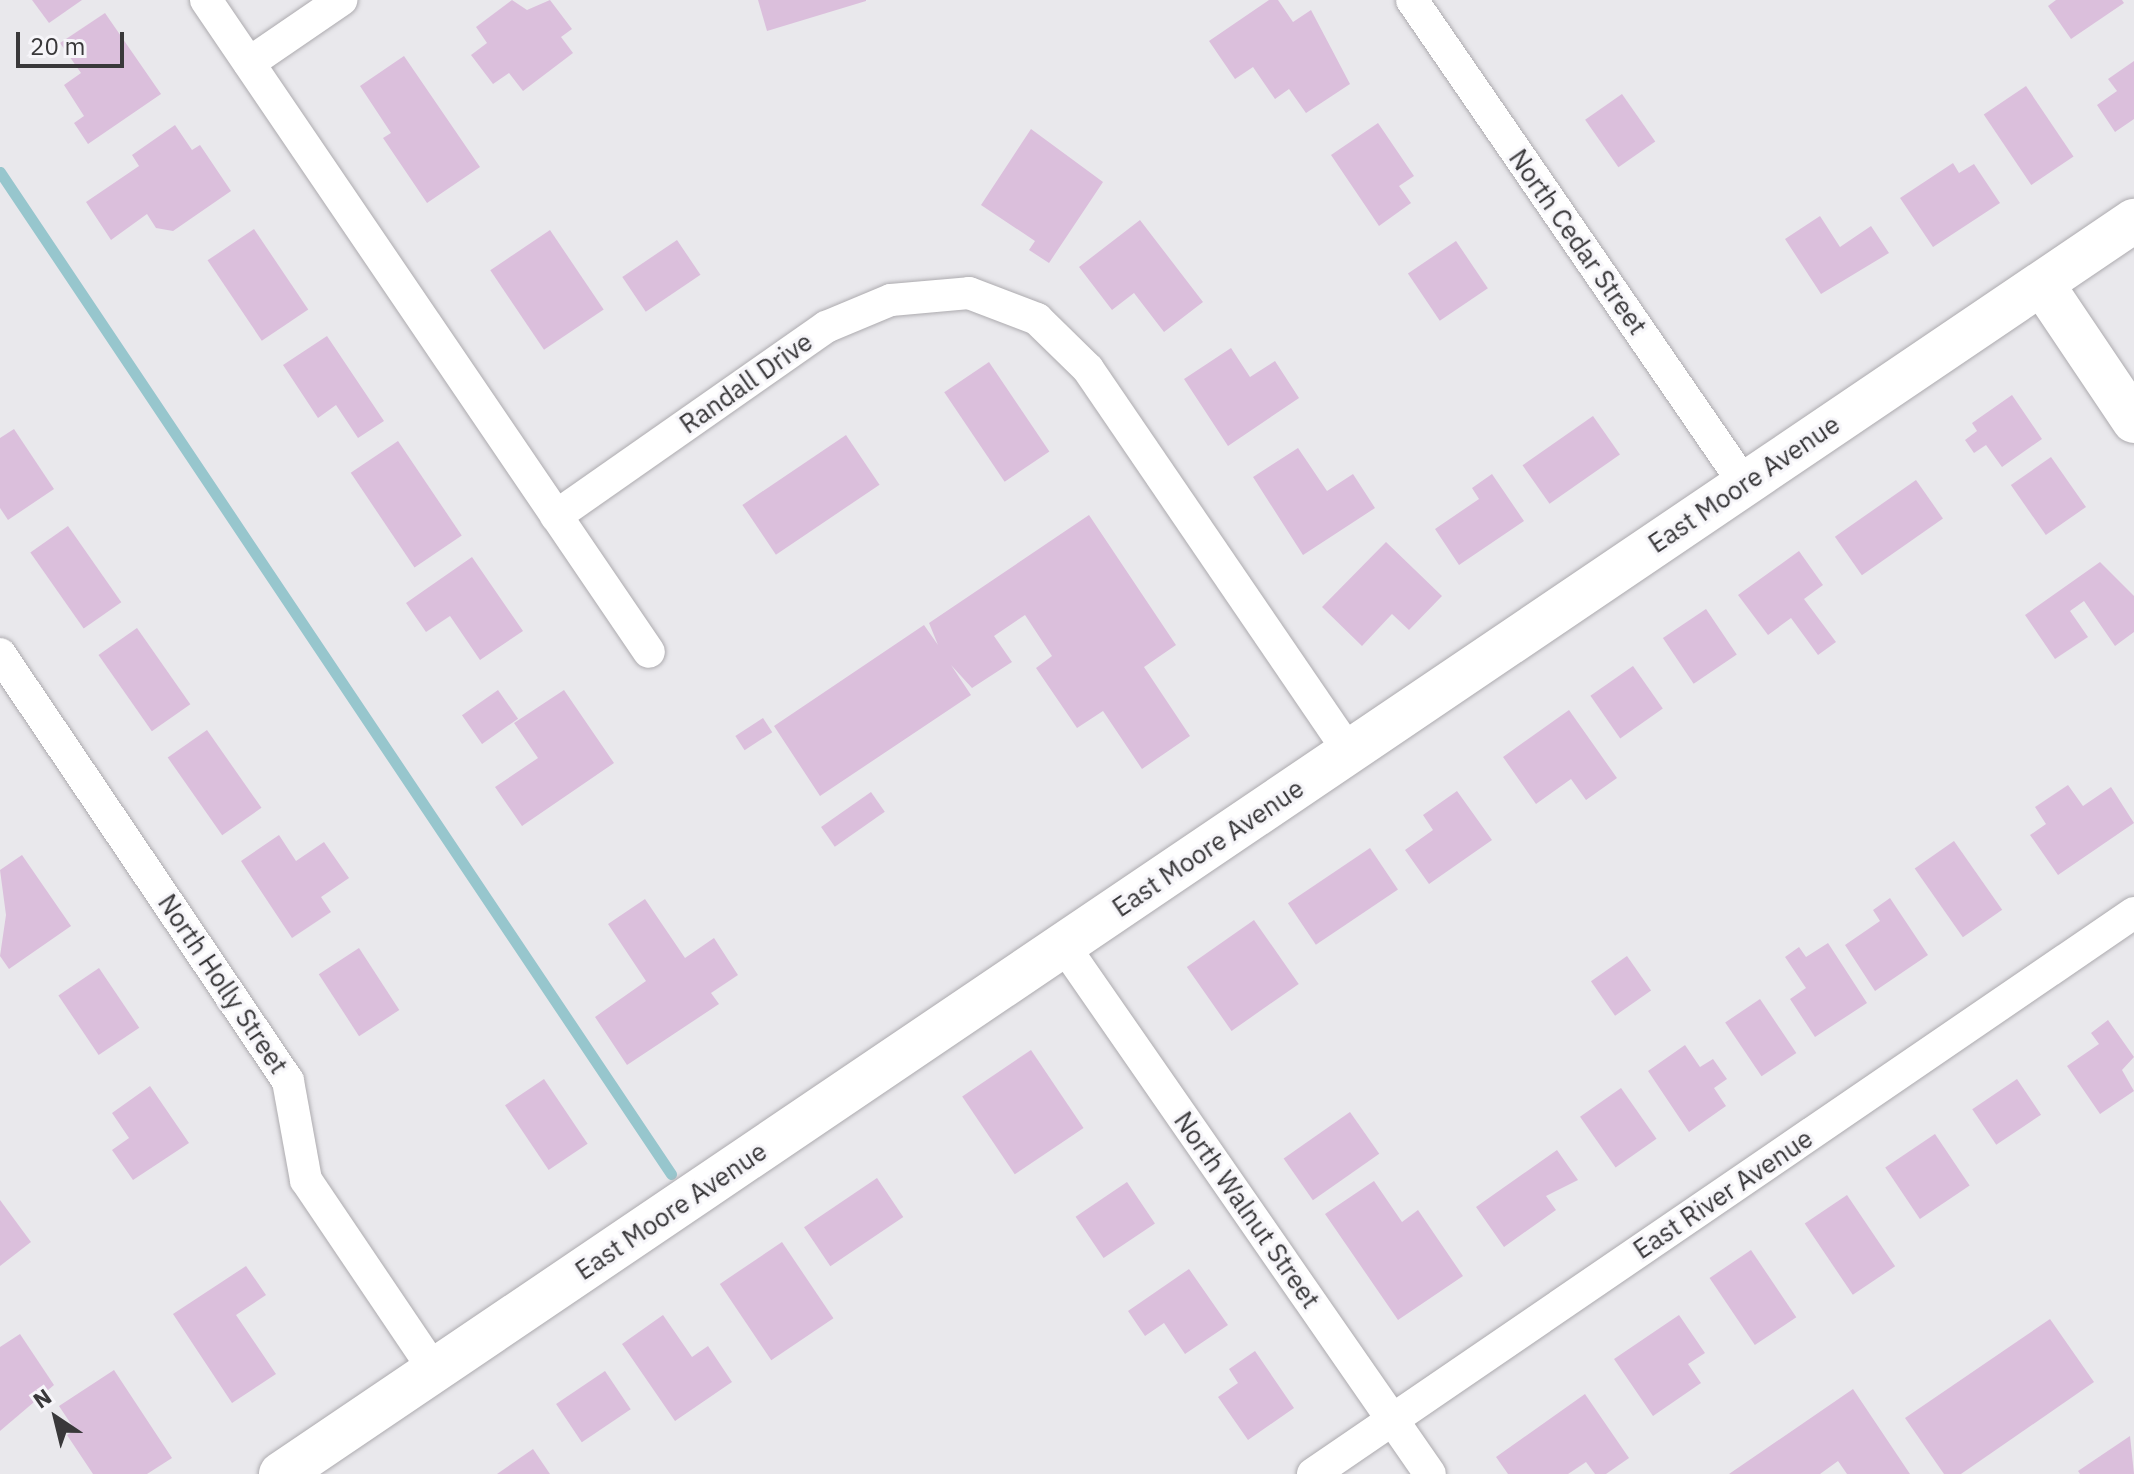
<!DOCTYPE html>
<style>
body{margin:0}
#map{position:relative;width:2134px;height:1474px;overflow:hidden;background:#e9e8ec;font-family:"IBM Plex Sans",sans-serif}
div>[style]{position:absolute}
[style*='--x']{left:calc(var(--x)*1px);top:calc(var(--y)*1px);width:calc(var(--w)*1px);rotate:calc(var(--a)*1deg)}
.stream>*{height:11px;margin:-5.5px;padding:0 5.5px;transform-origin:5.5px;border-radius:5.5px;background:#97c6cd}
.building>*{inset:0;background:#dbbfdc;transform-origin:0 0}
.roads{filter:drop-shadow(0 0 2px #adabaf) drop-shadow(0 0 2px #adabaf)}
.street>*{height:32px;margin:-16px;padding:0 16px;transform-origin:16px;border-radius:16px;background:#fff}
.secondary>*{height:44px;margin:-22px;padding:0 22px;transform-origin:22px;border-radius:22px;background:#fff}
span{translate:-50% -50%;white-space:nowrap;text-align:center;line-height:1.15;-webkit-text-stroke:6px #f6f5f9;paint-order:stroke}
.street-label{font-size:26px;color:#39383a}
.north{position:absolute;left:16px;top:1378px;width:80px;height:80px;-webkit-text-stroke:6px #f6f5f9;paint-order:stroke;rotate:325deg;font-size:22px;font-weight:700;line-height:32px;text-align:center;color:#39383a}
.north::after{content:'';display:block;margin:auto;width:28px;height:36px;background:#39383a;clip-path:polygon(50% 0,100% 100%,50% 72%,0 100%)}
.scale{position:absolute;left:16px;top:32px;width:108px;height:36px;box-sizing:border-box;border:4px solid #39383a;border-top:0;padding-left:10px;font-size:24px;line-height:28px;white-space:nowrap;color:#39383a;-webkit-text-stroke:6px #f6f5f9;paint-order:stroke}
</style>
<div id="map">
<div class="stream">
<i style="--x:0;--y:172;--w:1206;--a:56.19"></i>
</div>
<div class="building">
<i style="clip-path:polygon(32px 0,82px 0,49px 23px)"></i>
<i style="clip-path:polygon(512px 0,527px 10px,550px 0,572px 29px,561px 37px,573px 53px,523px 91px,509px 73px,493px 84px,471px 55px,487px 43px,476px 27px)"></i>
<i style="clip-path:polygon(758px 0,866px 0,866px 1px,767px 31px)"></i>
<i style="clip-path:polygon(1269px 0,1278px 0,1293px 22px,1311px 10px,1350px 84px,1306px 113px,1289px 89px,1275px 99px,1253px 67px,1235px 79px,1209px 41px)"></i>
<i style="clip-path:polygon(2056px 0,2122px 0,2124px 3px,2071px 39px,2048px 6px)"></i>
<i style="clip-path:polygon(105px 13px,161px 94px,88px 144px,74px 123px,84px 116px,64px 85px,81px 73px,60px 43px)"></i>
<i style="clip-path:polygon(404px 56px,480px 167px,427px 203px,383px 138px,391px 133px,360px 86px)"></i>
<i style="clip-path:polygon(2134px 61px,2134px 119px,2115px 132px,2097px 105px,2117px 91px,2108px 79px)"></i>
<i style="left:2026px;top:86px;width:85px;height:51px;rotate:56deg"></i>
<i style="left:1622px;top:94px;width:58px;height:45px;rotate:55deg"></i>
<i style="clip-path:polygon(1378px 123px,1414px 176px,1399px 186px,1411px 203px,1379px 226px,1331px 155px)"></i>
<i style="clip-path:polygon(175px 125px,192px 150px,200px 145px,231px 191px,173px 231px,156px 228px,147px 214px,111px 240px,86px 202px,139px 166px,132px 155px)"></i>
<i style="clip-path:polygon(1031px 129px,1103px 182px,1049px 263px,1029px 250px,1035px 241px,981px 205px)"></i>
<i style="clip-path:polygon(1953px 163px,1959px 173px,1974px 164px,2000px 203px,1933px 247px,1900px 198px)"></i>
<i style="clip-path:polygon(1820px 216px,1840px 247px,1871px 226px,1889px 253px,1821px 294px,1785px 239px)"></i>
<i style="clip-path:polygon(1140px 220px,1203px 302px,1164px 332px,1134px 293px,1112px 310px,1079px 267px)"></i>
<i style="left:254px;top:229px;width:97px;height:56px;rotate:56deg"></i>
<i style="left:550px;top:230px;width:96px;height:72px;rotate:56deg"></i>
<i style="left:677px;top:240px;width:42px;height:66px;rotate:56deg"></i>
<i style="left:1456px;top:241px;width:57px;height:58px;rotate:56deg"></i>
<i style="clip-path:polygon(327px 336px,384px 421px,358px 438px,336px 405px,318px 418px,283px 365px)"></i>
<i style="clip-path:polygon(1231px 348px,1250px 377px,1275px 361px,1299px 398px,1228px 446px,1184px 379px)"></i>
<i style="left:989px;top:362px;width:108px;height:54px;rotate:56deg"></i>
<i style="clip-path:polygon(2012px 395px,2042px 439px,2002px 467px,1986px 445px,1974px 453px,1965px 440px,1977px 431px,1972px 423px)"></i>
<i style="left:1593px;top:416px;width:47px;height:86px;rotate:55deg"></i>
<i style="clip-path:polygon(14px 429px,54px 489px,8px 520px,0 508px,0 438px)"></i>
<i style="left:846px;top:435px;width:60px;height:125px;rotate:56deg"></i>
<i style="left:398px;top:441px;width:114px;height:57px;rotate:56deg"></i>
<i style="clip-path:polygon(1298px 448px,1327px 491px,1353px 474px,1375px 508px,1303px 555px,1253px 477px)"></i>
<i style="left:2051px;top:457px;width:61px;height:49px;rotate:55deg"></i>
<i style="clip-path:polygon(1492px 474px,1524px 521px,1459px 565px,1435px 529px,1479px 499px,1472px 488px)"></i>
<i style="left:1916px;top:480px;width:47px;height:99px;rotate:55deg"></i>
<i style="clip-path:polygon(1089px 515px,1176px 645px,1144px 667px,1190px 736px,1142px 769px,1103px 711px,1077px 728px,1036px 668px,1052px 656px,1025px 615px,994px 636px,1012px 662px,972px 688px,951px 665px,971px 695px,820px 796px,774px 726px,924px 625px,938px 645px,929px 623px)"></i>
<i style="left:68px;top:526px;width:93px;height:46px;rotate:55deg"></i>
<i style="clip-path:polygon(1386px 542px,1442px 596px,1409px 630px,1392px 614px,1362px 646px,1322px 607px)"></i>
<i style="clip-path:polygon(1799px 551px,1823px 585px,1804px 599px,1836px 642px,1818px 655px,1791px 618px,1768px 635px,1738px 595px)"></i>
<i style="clip-path:polygon(472px 557px,523px 631px,480px 660px,450px 616px,426px 632px,406px 603px)"></i>
<i style="clip-path:polygon(2100px 562px,2134px 596px,2134px 632px,2115px 646px,2084px 601px,2070px 611px,2088px 637px,2055px 659px,2025px 615px)"></i>
<i style="left:1706px;top:609px;width:55px;height:52px;rotate:56deg"></i>
<i style="left:137px;top:628px;width:93px;height:47px;rotate:55deg"></i>
<i style="left:1633px;top:666px;width:52px;height:52px;rotate:55deg"></i>
<i style="left:498px;top:690px;width:35px;height:44px;rotate:55deg"></i>
<i style="clip-path:polygon(564px 690px,614px 763px,522px 826px,495px 787px,538px 758px,514px 723px)"></i>
<i style="clip-path:polygon(1569px 710px,1617px 778px,1586px 800px,1571px 779px,1536px 804px,1503px 757px)"></i>
<i style="left:763px;top:718px;width:17px;height:33px;rotate:57deg"></i>
<i style="left:207px;top:730px;width:95px;height:48px;rotate:55deg"></i>
<i style="clip-path:polygon(2068px 785px,2083px 806px,2111px 787px,2134px 823px,2058px 875px,2030px 835px,2046px 824px,2035px 807px)"></i>
<i style="clip-path:polygon(1457px 791px,1492px 840px,1429px 884px,1405px 850px,1433px 830px,1423px 815px)"></i>
<i style="left:871px;top:792px;width:24px;height:61px;rotate:55deg"></i>
<i style="clip-path:polygon(279px 835px,296px 861px,324px 842px,349px 878px,321px 897px,331px 912px,292px 938px,241px 861px)"></i>
<i style="left:1954px;top:841px;width:84px;height:48px;rotate:55deg"></i>
<i style="left:1370px;top:848px;width:50px;height:99px;rotate:56deg"></i>
<i style="clip-path:polygon(22px 855px,71px 926px,9px 969px,0 956px,6px 915px,0 870px)"></i>
<i style="clip-path:polygon(1890px 898px,1928px 955px,1875px 991px,1845px 945px,1880px 921px,1873px 910px)"></i>
<i style="clip-path:polygon(645px 899px,685px 958px,714px 938px,738px 975px,711px 993px,719px 1004px,627px 1065px,595px 1017px,646px 981px,608px 924px)"></i>
<i style="left:1254px;top:920px;width:78px;height:82px;rotate:55deg"></i>
<i style="clip-path:polygon(1828px 943px,1867px 1003px,1815px 1037px,1790px 999px,1806px 988px,1785px 957px,1799px 947px,1806px 957px)"></i>
<i style="left:359px;top:948px;width:74px;height:48px;rotate:57deg"></i>
<i style="left:1627px;top:956px;width:42px;height:44px;rotate:55deg"></i>
<i style="left:99px;top:968px;width:72px;height:49px;rotate:56deg"></i>
<i style="left:1760px;top:999px;width:65px;height:42px;rotate:56deg"></i>
<i style="clip-path:polygon(2108px 1020px,2134px 1057px,2122px 1070px,2134px 1091px,2100px 1114px,2067px 1066px,2099px 1044px,2091px 1033px)"></i>
<i style="clip-path:polygon(1685px 1045px,1700px 1067px,1713px 1059px,1727px 1079px,1714px 1088px,1726px 1106px,1689px 1132px,1648px 1071px)"></i>
<i style="left:1031px;top:1050px;width:94px;height:83px;rotate:56deg"></i>
<i style="left:544px;top:1079px;width:78px;height:47px;rotate:56deg"></i>
<i style="left:2017px;top:1079px;width:43px;height:54px;rotate:56deg"></i>
<i style="clip-path:polygon(150px 1086px,189px 1143px,133px 1180px,112px 1150px,129px 1138px,112px 1113px)"></i>
<i style="left:1621px;top:1088px;width:62px;height:50px;rotate:55deg"></i>
<i style="left:1350px;top:1112px;width:51px;height:81px;rotate:55deg"></i>
<i style="left:1935px;top:1134px;width:62px;height:60px;rotate:56deg"></i>
<i style="clip-path:polygon(1557px 1150px,1578px 1180px,1546px 1196px,1556px 1210px,1504px 1247px,1476px 1207px)"></i>
<i style="left:877px;top:1178px;width:47px;height:88px;rotate:56deg"></i>
<i style="clip-path:polygon(1374px 1181px,1402px 1222px,1418px 1210px,1463px 1276px,1398px 1320px,1325px 1214px)"></i>
<i style="left:1127px;top:1182px;width:50px;height:62px;rotate:56deg"></i>
<i style="left:1847px;top:1195px;width:86px;height:51px;rotate:56deg"></i>
<i style="clip-path:polygon(0 1200px,31px 1242px,0 1266px)"></i>
<i style="left:782px;top:1242px;width:92px;height:75px;rotate:56deg"></i>
<i style="left:1751px;top:1250px;width:81px;height:50px;rotate:56deg"></i>
<i style="clip-path:polygon(246px 1266px,266px 1295px,236px 1315px,276px 1374px,232px 1403px,173px 1314px)"></i>
<i style="clip-path:polygon(1189px 1269px,1228px 1325px,1185px 1354px,1164px 1323px,1145px 1336px,1128px 1311px)"></i>
<i style="clip-path:polygon(663px 1315px,692px 1357px,708px 1346px,732px 1382px,675px 1421px,622px 1344px)"></i>
<i style="clip-path:polygon(1679px 1315px,1705px 1353px,1688px 1364px,1701px 1383px,1653px 1416px,1614px 1359px)"></i>
<i style="clip-path:polygon(2050px 1319px,2094px 1382px,1961px 1474px,1944px 1474px,1905px 1418px)"></i>
<i style="clip-path:polygon(20px 1334px,54px 1385px,0 1431px,0 1347px)"></i>
<i style="clip-path:polygon(1255px 1351px,1294px 1408px,1248px 1440px,1218px 1397px,1238px 1383px,1229px 1369px)"></i>
<i style="clip-path:polygon(114px 1370px,172px 1458px,147px 1474px,93px 1474px,67px 1435px,75px 1430px,59px 1406px)"></i>
<i style="left:605px;top:1371px;width:46px;height:59px;rotate:56deg"></i>
<i style="clip-path:polygon(1853px 1389px,1910px 1474px,1847px 1474px,1838px 1461px,1820px 1474px,1729px 1474px)"></i>
<i style="clip-path:polygon(1585px 1394px,1629px 1458px,1606px 1474px,1595px 1474px,1586px 1462px,1568px 1474px,1508px 1474px,1496px 1457px)"></i>
<i style="clip-path:polygon(2130px 1436px,2134px 1474px,2080px 1474px,2078px 1471px)"></i>
<i style="clip-path:polygon(533px 1449px,550px 1474px,497px 1474px)"></i>
</div>
<div class="roads">
<div class="street">
<i style="--x:206;--y:0;--w:788;--a:55.81"></i>
<i style="--x:1412;--y:0;--w:586;--a:55.5"></i>
<i style="--x:249;--y:63;--w:112;--a:-34.4"></i>
<i style="--x:556;--y:516;--w:330;--a:-35"></i>
<i style="--x:826;--y:327;--w:70;--a:-22.6"></i>
<i style="--x:891;--y:300;--w:78;--a:-5.1"></i>
<i style="--x:969;--y:293;--w:73;--a:20.9"></i>
<i style="--x:1037;--y:319;--w:71;--a:44.4"></i>
<i style="--x:1088;--y:369;--w:463;--a:55.7"></i>
<i style="--x:0;--y:654;--w:515;--a:56"></i>
<i style="--x:288;--y:1081;--w:101;--a:79.7"></i>
<i style="--x:306;--y:1180;--w:229;--a:56"></i>
<i style="--x:1064;--y:946;--w:642;--a:55.27"></i>
<i style="--x:1313;--y:1474;--w:994;--a:-34.35"></i>
</div>
<div class="secondary">
<i style="--x:2042;--y:284;--w:165;--a:56.1"></i>
<i style="--x:281;--y:1474;--w:2237;--a:-34.07"></i>
</div>
</div>
<div class="street-label">
<span style="left:1578px;top:242px;rotate:55deg">North Cedar Street</span>
<span style="left:746px;top:383px;rotate:-35deg">Randall Drive</span>
<span style="left:1744px;top:484px;rotate:-34deg">East Moore Avenue</span>
<span style="left:1208px;top:848px;rotate:-34deg">East Moore Avenue</span>
<span style="left:223px;top:984px;rotate:56deg">North Holly Street</span>
<span style="left:1723px;top:1194px;rotate:-34deg">East River Avenue</span>
<span style="left:1247px;top:1210px;rotate:55deg">North Walnut Street</span>
<span style="left:671px;top:1211px;rotate:-34deg">East Moore Avenue</span>
</div>
<div class="north">N</div>
<div class="scale">20 m</div>
</div>
